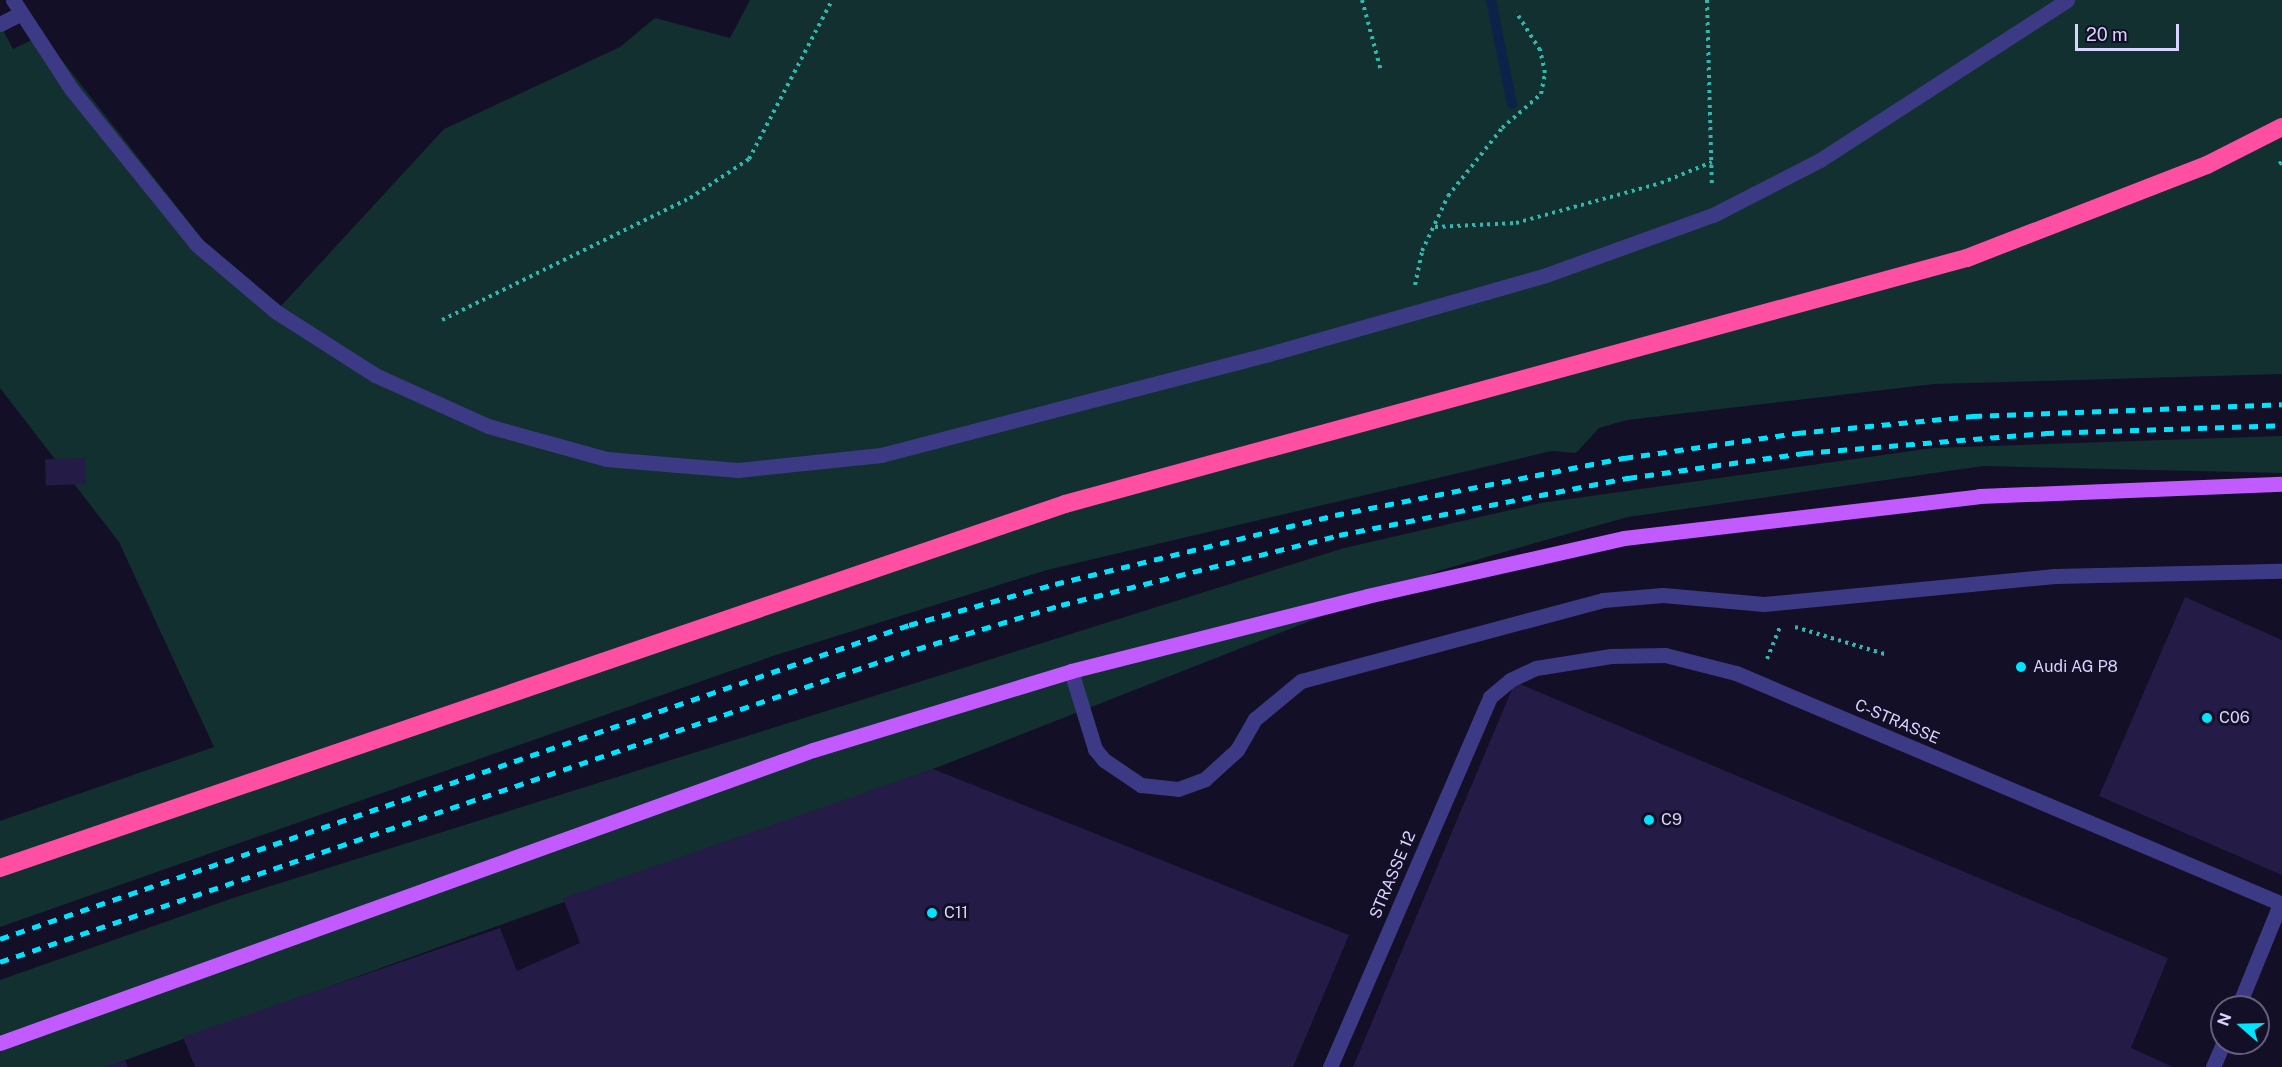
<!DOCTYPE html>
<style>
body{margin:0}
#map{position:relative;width:2282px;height:1067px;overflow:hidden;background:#130f26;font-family:"Public Sans",sans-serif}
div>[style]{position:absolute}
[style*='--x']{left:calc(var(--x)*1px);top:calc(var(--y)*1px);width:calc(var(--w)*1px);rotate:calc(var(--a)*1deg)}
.green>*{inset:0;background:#12302f}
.stream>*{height:10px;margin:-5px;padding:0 5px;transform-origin:5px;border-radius:5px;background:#0c2248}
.building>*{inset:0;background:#241b47;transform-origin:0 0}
.path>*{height:4px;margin-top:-2px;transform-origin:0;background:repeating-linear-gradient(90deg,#2fb8b0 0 3px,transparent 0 7.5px)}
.minor>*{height:15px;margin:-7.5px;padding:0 7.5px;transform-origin:7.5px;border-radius:7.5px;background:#3d3a85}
.major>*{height:15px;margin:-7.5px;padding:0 7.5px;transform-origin:7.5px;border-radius:7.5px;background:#c25bff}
.highway>*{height:18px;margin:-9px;padding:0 9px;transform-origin:9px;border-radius:9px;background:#ff4fa3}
.rail>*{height:4.5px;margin-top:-2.25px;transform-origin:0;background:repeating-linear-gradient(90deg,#00e5ff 0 9px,transparent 0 17px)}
.dots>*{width:16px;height:16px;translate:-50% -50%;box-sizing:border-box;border:3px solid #130f26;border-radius:50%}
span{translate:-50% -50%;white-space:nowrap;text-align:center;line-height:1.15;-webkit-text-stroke:6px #130f26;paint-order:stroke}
.poi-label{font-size:16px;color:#d9d4ff}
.left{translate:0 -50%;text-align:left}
.street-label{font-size:16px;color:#d9d4ff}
.north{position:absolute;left:2210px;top:995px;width:60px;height:60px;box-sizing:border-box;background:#130f26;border:2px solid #625e7d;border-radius:50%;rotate:290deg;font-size:16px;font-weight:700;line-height:24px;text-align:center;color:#d9d4ff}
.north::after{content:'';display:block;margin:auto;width:21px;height:27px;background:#00e5ff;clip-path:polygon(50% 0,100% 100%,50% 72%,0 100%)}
.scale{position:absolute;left:2075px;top:24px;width:104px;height:27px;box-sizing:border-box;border:3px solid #d9d4ff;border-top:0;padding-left:8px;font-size:18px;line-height:21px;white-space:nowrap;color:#d9d4ff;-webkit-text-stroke:4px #130f26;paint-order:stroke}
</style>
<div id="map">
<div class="green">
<i style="clip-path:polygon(750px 0,2282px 0,2282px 374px,1934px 384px,1627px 420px,1599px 428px,1576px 453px,1552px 451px,1047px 570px,773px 656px,0 927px,0 821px,214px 747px,119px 542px,0 388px,0 25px,13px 49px,42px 35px,203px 240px,281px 306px,444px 129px,620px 47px,655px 18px,730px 38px)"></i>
<i style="clip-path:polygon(2282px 436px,2282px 473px,1983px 466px,1628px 517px,1549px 539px,1438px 571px,933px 769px,106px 1067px,0 1067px,0 980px,236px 897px,1344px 548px,1541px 503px,1933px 448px)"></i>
</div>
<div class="stream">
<i style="--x:1491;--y:0;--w:106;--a:78.6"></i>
</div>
<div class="building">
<i style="left:85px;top:458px;width:26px;height:40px;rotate:88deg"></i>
<i style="clip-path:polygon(2185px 597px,2282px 640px,2282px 875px,2099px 796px)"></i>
<i style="clip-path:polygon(1515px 682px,2168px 958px,2131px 1048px,2173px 1067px,1353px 1067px)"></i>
<i style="clip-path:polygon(933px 769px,1349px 935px,1293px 1067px,195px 1067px,183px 1037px,500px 928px,517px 971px,580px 943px,563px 898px)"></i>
<i style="clip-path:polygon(125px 1060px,128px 1067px,106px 1067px)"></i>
</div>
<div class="path">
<i style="--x:1362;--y:0;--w:73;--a:75"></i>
<i style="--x:1707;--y:0;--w:187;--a:88.5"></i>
<i style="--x:2279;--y:164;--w:4;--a:-34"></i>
<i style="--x:1435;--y:227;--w:81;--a:-2.8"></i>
<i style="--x:1516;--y:223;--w:150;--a:-15.4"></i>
<i style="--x:1661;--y:183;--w:55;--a:-22.4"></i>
<i style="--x:1415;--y:285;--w:35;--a:-78"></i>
<i style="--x:1422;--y:251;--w:61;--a:-64.7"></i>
<i style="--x:1448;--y:196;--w:87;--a:-51.5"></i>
<i style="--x:1502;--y:128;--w:52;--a:-41.1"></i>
<i style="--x:1541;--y:94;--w:21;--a:-79"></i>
<i style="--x:1545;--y:73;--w:24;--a:-102"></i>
<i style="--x:1540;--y:50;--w:45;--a:-122.3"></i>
<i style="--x:442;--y:320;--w:276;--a:-26.2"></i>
<i style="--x:690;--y:198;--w:71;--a:-33.5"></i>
<i style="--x:749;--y:159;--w:179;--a:-62.4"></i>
<i style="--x:1795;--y:627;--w:97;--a:16.8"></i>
<i style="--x:1767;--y:659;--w:35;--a:-68"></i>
</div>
<div class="minor">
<i style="--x:13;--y:0;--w:108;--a:56.8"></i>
<i style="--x:72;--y:90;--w:199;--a:51.1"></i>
<i style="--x:197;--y:245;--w:102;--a:40.2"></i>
<i style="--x:275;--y:311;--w:119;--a:32.6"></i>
<i style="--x:375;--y:375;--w:124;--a:24.3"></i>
<i style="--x:488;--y:426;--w:123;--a:15.6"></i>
<i style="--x:606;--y:459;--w:132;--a:4.8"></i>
<i style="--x:738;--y:470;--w:144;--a:-6"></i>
<i style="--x:881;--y:455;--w:401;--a:-14.6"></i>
<i style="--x:1269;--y:354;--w:288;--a:-15.9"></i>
<i style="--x:1546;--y:275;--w:177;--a:-19.8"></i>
<i style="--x:1713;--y:215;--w:120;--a:-27.2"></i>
<i style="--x:1820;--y:160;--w:294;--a:-32.9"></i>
<i style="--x:0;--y:24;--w:22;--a:-27"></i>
<i style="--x:1071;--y:671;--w:82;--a:72.9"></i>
<i style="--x:1095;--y:749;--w:14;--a:51"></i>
<i style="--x:1104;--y:760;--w:45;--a:34"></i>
<i style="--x:1141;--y:785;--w:37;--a:6"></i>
<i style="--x:1178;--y:789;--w:29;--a:-20"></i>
<i style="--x:1205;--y:779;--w:43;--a:-42.2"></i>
<i style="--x:1237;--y:750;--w:36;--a:-60"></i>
<i style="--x:1255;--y:719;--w:60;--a:-39.6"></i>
<i style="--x:1301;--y:681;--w:313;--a:-15"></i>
<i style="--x:1603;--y:600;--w:60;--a:-4.8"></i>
<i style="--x:1663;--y:595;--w:101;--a:5.1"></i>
<i style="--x:1764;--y:604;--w:292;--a:-5.5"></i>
<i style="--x:2055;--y:576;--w:227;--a:-1.3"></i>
<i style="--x:2238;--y:1007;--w:111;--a:-67.8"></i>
<i style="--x:1330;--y:1067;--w:403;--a:-66.6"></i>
<i style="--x:1490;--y:697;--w:26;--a:-40"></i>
<i style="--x:1510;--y:680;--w:29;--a:-25"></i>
<i style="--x:1536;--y:668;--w:76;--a:-9.1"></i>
<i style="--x:1611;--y:656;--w:54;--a:-1.1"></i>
<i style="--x:1665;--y:655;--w:73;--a:14.2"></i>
<i style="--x:1736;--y:673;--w:593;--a:22.93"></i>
<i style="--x:2213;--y:1067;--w:26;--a:-67"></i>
</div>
<div class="major">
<i style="--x:0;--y:1043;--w:864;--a:-19.82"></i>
<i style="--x:813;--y:750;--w:270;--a:-17"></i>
<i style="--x:1071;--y:671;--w:305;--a:-14.2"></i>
<i style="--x:1367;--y:596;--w:263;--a:-12.7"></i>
<i style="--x:1624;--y:538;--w:357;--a:-6.7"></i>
<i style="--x:1979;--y:496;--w:303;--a:-2.3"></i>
</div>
<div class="highway">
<i style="--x:0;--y:868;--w:1125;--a:-18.87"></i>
<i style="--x:1065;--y:504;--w:935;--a:-15.26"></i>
<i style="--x:1967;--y:258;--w:257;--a:-21.2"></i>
<i style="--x:2207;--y:165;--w:84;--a:-26.9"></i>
</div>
<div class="rail">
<i style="--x:0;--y:939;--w:962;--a:-19.06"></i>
<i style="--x:909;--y:625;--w:152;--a:-15.7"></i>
<i style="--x:1055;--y:584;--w:288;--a:-13.8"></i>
<i style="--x:1335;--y:515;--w:295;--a:-11.2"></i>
<i style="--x:1624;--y:458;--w:175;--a:-8.2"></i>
<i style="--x:1797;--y:433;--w:177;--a:-5.5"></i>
<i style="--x:1973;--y:416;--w:309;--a:-2.2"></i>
<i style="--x:0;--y:962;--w:969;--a:-18.85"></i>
<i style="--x:917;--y:649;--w:151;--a:-17"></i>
<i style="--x:1061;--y:605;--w:287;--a:-14.1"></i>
<i style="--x:1339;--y:535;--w:295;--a:-11.2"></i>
<i style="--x:1628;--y:478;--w:178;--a:-8.1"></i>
<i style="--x:1804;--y:453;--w:242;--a:-4.7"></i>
<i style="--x:2045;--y:433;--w:237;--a:-1.9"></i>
</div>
<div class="dots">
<i style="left:2021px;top:667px;background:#00e5ff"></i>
<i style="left:2207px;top:718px;background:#00e5ff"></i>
<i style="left:1649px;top:820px;background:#00e5ff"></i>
<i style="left:932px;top:913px;background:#00e5ff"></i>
</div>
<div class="poi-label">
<span class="left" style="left:2033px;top:667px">Audi AG P8</span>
<span class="left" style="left:2219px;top:718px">C06</span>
<span class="left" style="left:1661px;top:820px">C9</span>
<span class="left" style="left:944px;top:913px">C11</span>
</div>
<div class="street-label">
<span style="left:1897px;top:722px;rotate:23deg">C-STRASSE</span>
<span style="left:1393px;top:875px;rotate:-67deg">STRASSE 12</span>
</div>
<div class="north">N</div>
<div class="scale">20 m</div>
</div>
